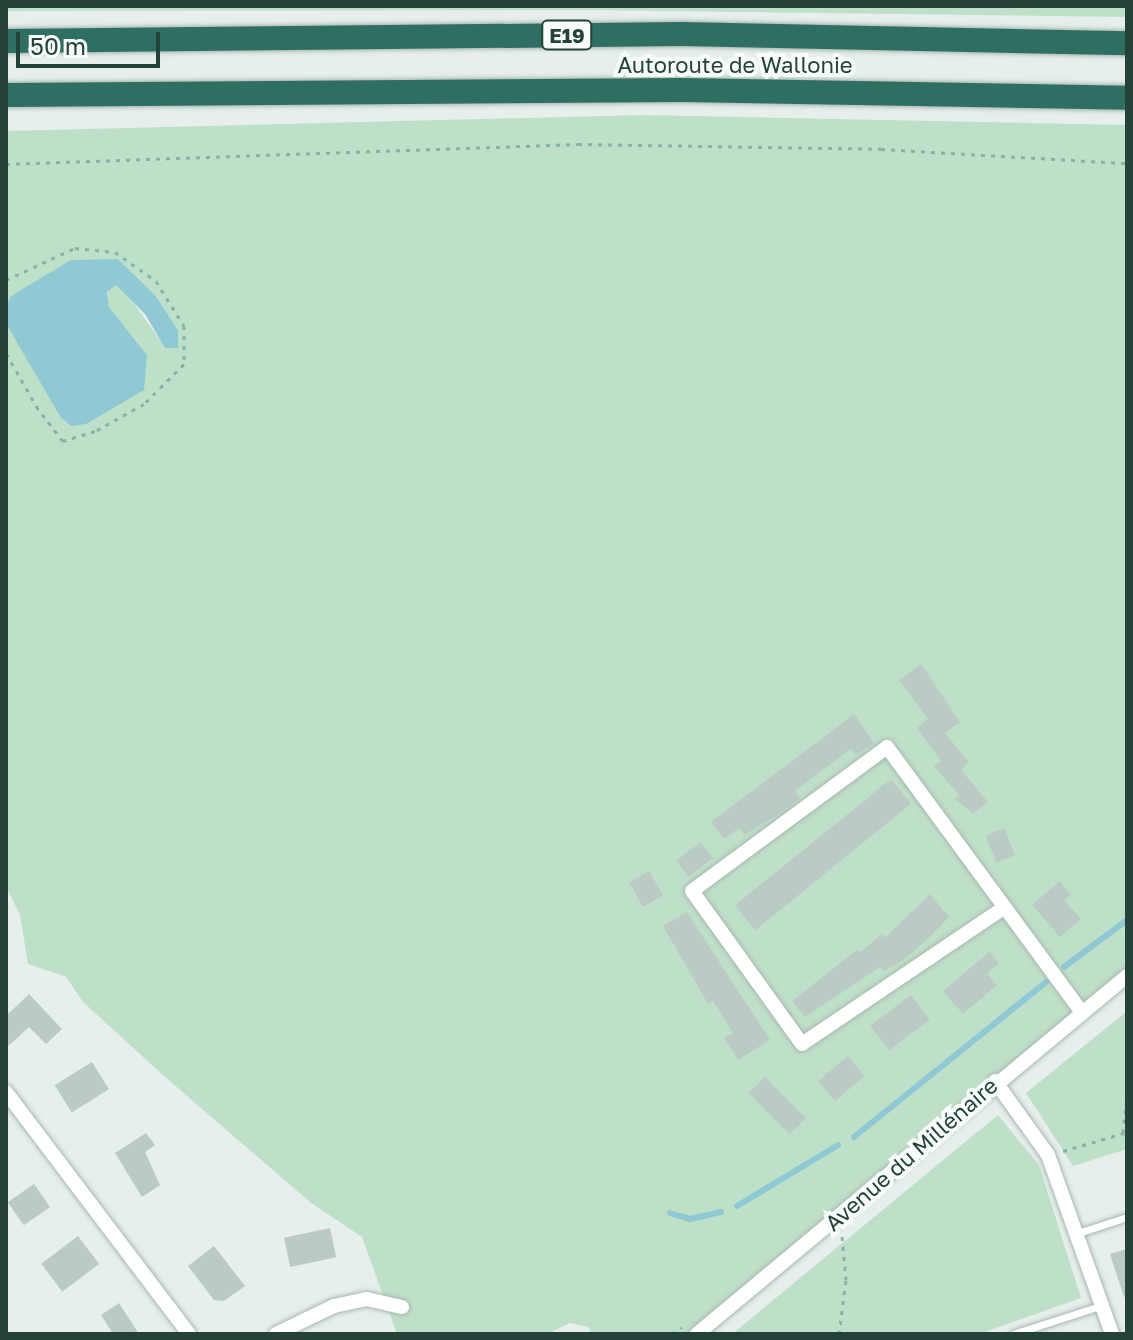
<!DOCTYPE html>
<meta charset="utf-8">
<style>
body{margin:0}
#map{position:relative;width:1133px;height:1340px;overflow:hidden;background:#e6efeb;font-family:"Golos Text",sans-serif}
div>[style]{position:absolute}
[style*='--x']{left:calc(var(--x)*1px);top:calc(var(--y)*1px);width:calc(var(--w)*1px);rotate:calc(var(--a)*1deg)}
.green>*{inset:0;background:#bfe0c8}
.water>*{inset:0;background:#8ec9d4}
.stream>*{height:6px;margin:-3px;padding:0 3px;transform-origin:3px;border-radius:3px;background:#8ec9d4}
.building>*{inset:0;background:#bbcac4;transform-origin:0 0}
.path>*{height:3px;margin-top:-1.5px;transform-origin:0;background:repeating-linear-gradient(90deg,#86b3a5 0 4px,transparent 0 10px)}
.roads{filter:drop-shadow(0 0 2px #a8b8b2) drop-shadow(0 0 2px #a8b8b2)}
.service>*{height:7px;margin:-3.5px;padding:0 3.5px;transform-origin:3.5px;border-radius:3.5px;background:#fff}
.minor>*{height:14px;margin:-7px;padding:0 7px;transform-origin:7px;border-radius:7px;background:#fff}
.motorway>*{height:24px;margin:-12px;padding:0 12px;transform-origin:12px;border-radius:12px;background:#2f6f62}
span{translate:-50% -50%;white-space:nowrap;text-align:center;line-height:1.15;-webkit-text-stroke:8px #f7fbf9;paint-order:stroke}
.shield-label span{padding:2px 6px;background:#f7fbf9;border:2px solid;border-radius:6px;-webkit-text-stroke-width:0}
.shield-label{font-size:20px;color:#24423a;font-weight:700}
.street-label{font-size:22px;color:#24423a}
.frame{position:absolute;inset:0;border:8px solid #24423a;pointer-events:none}
.scale{position:absolute;left:16px;top:32px;width:144px;height:36px;box-sizing:border-box;border:4px solid #24423a;border-top:0;padding-left:10px;font-size:24px;line-height:28px;white-space:nowrap;color:#24423a;-webkit-text-stroke:6px #f7fbf9;paint-order:stroke}
</style>
<div id="map">
<div class="green">
<i style="clip-path:polygon(6px 6px,1127px 6px,1127px 17px,586px 10px,6px 11px)"></i>
<i style="clip-path:polygon(643px 115px,1127px 125px,1127px 976px,697px 1334px,591px 1334px,589px 1327px,570px 1323px,547px 1334px,397px 1334px,362px 1237px,311px 1203px,164px 1076px,83px 1002px,66px 977px,28px 964px,20px 915px,6px 887px,6px 316px,61px 418px,71px 426px,147px 355px,109px 307px,107px 292px,117px 284px,128px 295px,165px 347px,178px 330px,155px 295px,118px 259px,11px 296px,6px 305px,6px 131px)"></i>
<i style="clip-path:polygon(1127px 1011px,1127px 1149px,1073px 1166px,1026px 1093px)"></i>
<i style="clip-path:polygon(998px 1115px,1039px 1165px,1081px 1298px,979px 1334px,732px 1334px)"></i>
</div>
<div class="water">
<i style="clip-path:polygon(118px 259px,155px 295px,178px 330px,178px 348px,165px 348px,145px 314px,116px 285px,107px 292px,109px 307px,147px 355px,144px 390px,86px 424px,71px 426px,61px 418px,7px 325px,6px 305px,11px 296px,71px 260px)"></i>
</div>
<div class="stream">
<i style="--x:1064;--y:967;--w:79;--a:-36.7"></i>
<i style="--x:854;--y:1137;--w:247;--a:-38.9"></i>
<i style="--x:737;--y:1206;--w:118;--a:-31.1"></i>
<i style="--x:670;--y:1213;--w:21;--a:17"></i>
<i style="--x:690;--y:1219;--w:32;--a:-13"></i>
</div>
<div class="building">
<i style="clip-path:polygon(921px 664px,960px 722px,945px 733px,969px 762px,961px 770px,988px 802px,973px 814px,955px 799px,959px 795px,934px 766px,941px 761px,917px 728px,928px 719px,899px 680px)"></i>
<i style="clip-path:polygon(854px 714px,874px 743px,856px 755px,851px 749px,795px 791px,800px 798px,780px 813px,744px 835px,739px 828px,724px 839px,711px 822px)"></i>
<i style="left:891px;top:779px;width:32px;height:201px;rotate:51deg"></i>
<i style="left:1004px;top:828px;width:29px;height:20px;rotate:68deg"></i>
<i style="left:701px;top:842px;width:20px;height:31px;rotate:53deg"></i>
<i style="left:649px;top:871px;width:28px;height:23px;rotate:60deg"></i>
<i style="clip-path:polygon(1060px 881px,1071px 895px,1064px 900px,1081px 919px,1060px 937px,1032px 905px)"></i>
<i style="clip-path:polygon(930px 894px,949px 917px,933px 934px,903px 960px,884px 971px,880px 967px,805px 1017px,792px 1001px,858px 949px,860px 952px,882px 934px,885px 938px)"></i>
<i style="clip-path:polygon(687px 912px,770px 1040px,738px 1060px,724px 1038px,733px 1033px,713px 1001px,708px 1004px,663px 926px)"></i>
<i style="clip-path:polygon(989px 952px,999px 963px,987px 974px,997px 985px,963px 1014px,943px 991px)"></i>
<i style="clip-path:polygon(29px 994px,62px 1029px,46px 1044px,29px 1027px,6px 1048px,6px 1016px)"></i>
<i style="left:911px;top:995px;width:31px;height:51px;rotate:53deg"></i>
<i style="left:848px;top:1056px;width:26px;height:39px;rotate:50deg"></i>
<i style="left:92px;top:1062px;width:32px;height:44px;rotate:58deg"></i>
<i style="left:765px;top:1077px;width:58px;height:23px;rotate:45deg"></i>
<i style="clip-path:polygon(146px 1133px,155px 1145px,145px 1152px,160px 1185px,142px 1197px,115px 1153px)"></i>
<i style="left:34px;top:1184px;width:28px;height:32px;rotate:55deg"></i>
<i style="left:330px;top:1228px;width:30px;height:47px;rotate:78deg"></i>
<i style="left:78px;top:1236px;width:35px;height:46px;rotate:53deg"></i>
<i style="clip-path:polygon(214px 1246px,245px 1286px,224px 1301px,214px 1300px,188px 1266px)"></i>
<i style="clip-path:polygon(1127px 1249px,1127px 1296px,1124px 1297px,1110px 1254px)"></i>
<i style="clip-path:polygon(119px 1303px,139px 1334px,113px 1334px,101px 1315px)"></i>
</div>
<div class="path">
<i style="--x:6;--y:164;--w:572;--a:-2"></i>
<i style="--x:578;--y:144;--w:303;--a:0.9"></i>
<i style="--x:881;--y:149;--w:246;--a:3.3"></i>
<i style="--x:6;--y:280;--w:76;--a:-24.9"></i>
<i style="--x:75;--y:248;--w:40;--a:5.7"></i>
<i style="--x:115;--y:252;--w:50;--a:35.3"></i>
<i style="--x:156;--y:281;--w:53;--a:58.1"></i>
<i style="--x:184;--y:326;--w:38;--a:90"></i>
<i style="--x:184;--y:364;--w:57;--a:135"></i>
<i style="--x:144;--y:404;--w:56;--a:151.1"></i>
<i style="--x:95;--y:431;--w:34;--a:163"></i>
<i style="--x:63;--y:441;--w:41;--a:-128"></i>
<i style="--x:38;--y:409;--w:64;--a:-119.7"></i>
<i style="--x:1123;--y:1133;--w:39;--a:-84"></i>
<i style="--x:1063;--y:1151;--w:67;--a:-16.5"></i>
<i style="--x:672;--y:1334;--w:12;--a:-35"></i>
<i style="--x:839;--y:1334;--w:54;--a:-82.6"></i>
<i style="--x:846;--y:1280;--w:44;--a:-95.2"></i>
</div>
<div class="roads">
<div class="service">
<i style="--x:1078;--y:1233;--w:52;--a:-18.1"></i>
<i style="--x:1013;--y:1334;--w:95;--a:-17.9"></i>
</div>
<div class="minor">
<i style="--x:1002;--y:909;--w:241;--a:146"></i>
<i style="--x:802;--y:1044;--w:188;--a:-125.7"></i>
<i style="--x:692;--y:891;--w:242;--a:-36.4"></i>
<i style="--x:887;--y:747;--w:329;--a:53.7"></i>
<i style="--x:995;--y:1081;--w:91;--a:54.4"></i>
<i style="--x:1048;--y:1155;--w:190;--a:70.3"></i>
<i style="--x:6;--y:1092;--w:303;--a:52.9"></i>
<i style="--x:276;--y:1334;--w:64;--a:-25.8"></i>
<i style="--x:334;--y:1306;--w:34;--a:-12"></i>
<i style="--x:367;--y:1299;--w:36;--a:13"></i>
<i style="--x:697;--y:1334;--w:560;--a:-39.78"></i>
</div>
<div class="motorway">
<i style="--x:6;--y:41;--w:676;--a:-0.59"></i>
<i style="--x:682;--y:34;--w:445;--a:1.2"></i>
<i style="--x:6;--y:95;--w:677;--a:-0.42"></i>
<i style="--x:683;--y:90;--w:444;--a:1"></i>
</div>
</div>
<div class="shield-label">
<span style="left:567px;top:35px">E19</span>
</div>
<div class="street-label">
<span style="left:735px;top:65px">Autoroute de Wallonie</span>
<span style="left:911px;top:1154px;rotate:-41deg">Avenue du Millénaire</span>
</div>
<div class="frame"></div>
<div class="scale">50 m</div>
</div>
